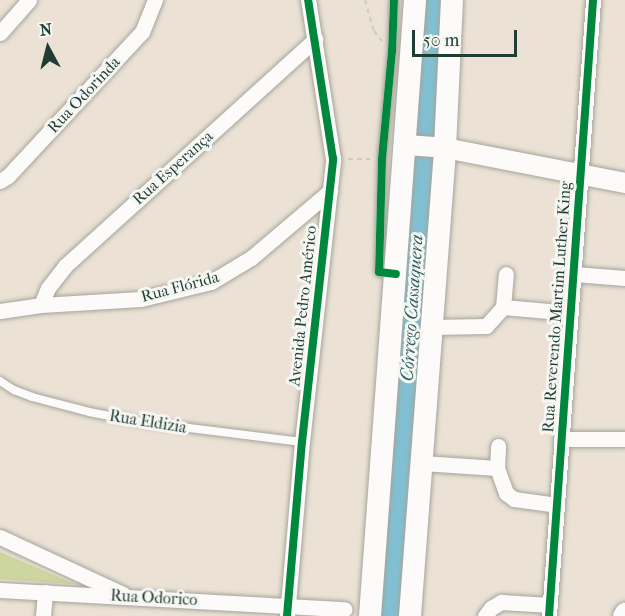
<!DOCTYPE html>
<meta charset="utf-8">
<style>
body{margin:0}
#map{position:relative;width:625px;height:616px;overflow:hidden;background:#ebe2d5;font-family:"IM FELL French Canon",serif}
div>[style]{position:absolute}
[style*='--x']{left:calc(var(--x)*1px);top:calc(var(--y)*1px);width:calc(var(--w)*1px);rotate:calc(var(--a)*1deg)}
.green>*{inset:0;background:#ced69f}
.river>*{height:26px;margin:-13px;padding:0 13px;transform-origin:13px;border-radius:13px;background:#81c0d2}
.path>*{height:2px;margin-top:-1px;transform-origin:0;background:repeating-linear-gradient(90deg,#cbcbc7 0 4.5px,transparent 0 9px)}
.roads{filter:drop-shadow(0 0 2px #a6a49c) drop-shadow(0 0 2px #a6a49c)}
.service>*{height:8px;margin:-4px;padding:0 4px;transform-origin:4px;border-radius:4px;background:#fcfbf9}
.minor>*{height:15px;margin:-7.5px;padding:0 7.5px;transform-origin:7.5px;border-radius:7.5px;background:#fcfbf9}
.tertiary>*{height:20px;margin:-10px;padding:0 10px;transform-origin:10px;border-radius:10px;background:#fcfbf9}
.secondary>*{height:22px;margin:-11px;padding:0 11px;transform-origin:11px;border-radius:11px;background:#fcfbf9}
.cycleway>*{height:8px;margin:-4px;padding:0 4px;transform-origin:4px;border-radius:4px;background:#00873e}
span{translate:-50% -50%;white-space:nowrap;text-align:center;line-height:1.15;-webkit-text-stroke:6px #f6f6f2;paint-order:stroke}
.street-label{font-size:16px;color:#1f3d34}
.water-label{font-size:18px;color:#2f6063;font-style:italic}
.north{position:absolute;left:18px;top:18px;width:60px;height:60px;-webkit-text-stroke:4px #f6f6f2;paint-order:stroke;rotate:353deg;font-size:16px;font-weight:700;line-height:24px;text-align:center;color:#1f3d34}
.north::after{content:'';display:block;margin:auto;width:21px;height:27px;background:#1f3d34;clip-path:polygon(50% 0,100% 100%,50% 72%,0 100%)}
.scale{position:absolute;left:412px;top:30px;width:105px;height:27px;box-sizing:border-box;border:3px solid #1f3d34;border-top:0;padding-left:8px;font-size:18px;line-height:21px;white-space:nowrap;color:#1f3d34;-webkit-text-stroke:4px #f6f6f2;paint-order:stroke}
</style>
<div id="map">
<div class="green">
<i style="clip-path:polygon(0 552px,75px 584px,0 579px)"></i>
</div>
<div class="river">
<i style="--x:391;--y:616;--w:618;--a:-85.91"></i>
</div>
<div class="path">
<i style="--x:365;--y:0;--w:32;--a:74"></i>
<i style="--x:374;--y:31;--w:13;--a:51"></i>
<i style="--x:348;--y:159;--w:24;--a:0"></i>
</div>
<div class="roads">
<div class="service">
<i style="--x:393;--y:274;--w:14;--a:-172"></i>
<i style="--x:379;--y:272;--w:113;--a:-88.5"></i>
<i style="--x:382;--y:159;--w:108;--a:-84.7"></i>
<i style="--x:392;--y:51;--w:51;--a:-87.8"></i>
<i style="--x:0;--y:381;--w:17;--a:33"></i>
<i style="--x:14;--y:390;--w:19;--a:21"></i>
<i style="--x:32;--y:397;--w:59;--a:14.7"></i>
<i style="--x:89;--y:412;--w:53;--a:10.9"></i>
<i style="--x:141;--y:422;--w:162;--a:7.1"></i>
</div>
<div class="minor">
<i style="--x:0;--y:33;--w:44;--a:-48.7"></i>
<i style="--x:0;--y:181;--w:9;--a:-32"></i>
<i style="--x:8;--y:176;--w:197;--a:-47.1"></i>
<i style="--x:142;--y:32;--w:35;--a:-68"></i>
<i style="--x:574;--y:274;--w:51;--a:4.5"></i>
<i style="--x:41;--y:305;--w:18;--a:-68"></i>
<i style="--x:48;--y:288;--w:28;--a:-52"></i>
<i style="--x:65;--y:266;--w:338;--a:-42.2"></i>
<i style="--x:503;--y:307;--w:33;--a:-85"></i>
<i style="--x:0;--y:311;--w:41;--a:-8.3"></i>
<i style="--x:41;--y:305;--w:100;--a:-3.4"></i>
<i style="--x:141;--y:299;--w:72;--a:-13.7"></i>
<i style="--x:211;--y:282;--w:47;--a:-31"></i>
<i style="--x:251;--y:258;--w:104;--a:-40.3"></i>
<i style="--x:431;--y:327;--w:55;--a:-1"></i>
<i style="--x:486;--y:326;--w:25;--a:-48"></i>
<i style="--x:503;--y:307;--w:68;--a:5"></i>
<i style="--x:561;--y:439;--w:64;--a:0"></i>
<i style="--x:422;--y:463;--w:75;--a:3.8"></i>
<i style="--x:497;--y:468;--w:27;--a:70"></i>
<i style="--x:506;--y:493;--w:10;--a:37"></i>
<i style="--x:514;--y:499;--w:43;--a:7.9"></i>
<i style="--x:497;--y:468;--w:22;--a:-87"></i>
<i style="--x:0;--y:537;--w:136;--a:24.9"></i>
<i style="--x:0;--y:590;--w:345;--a:3.2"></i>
<i style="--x:43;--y:616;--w:24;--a:-85"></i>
<i style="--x:287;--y:616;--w:175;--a:-85.1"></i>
<i style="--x:302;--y:442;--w:285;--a:-83.7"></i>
<i style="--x:333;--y:159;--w:161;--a:-98.9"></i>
<i style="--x:485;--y:616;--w:10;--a:-53"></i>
<i style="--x:491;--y:608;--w:12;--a:-31"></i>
<i style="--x:501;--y:602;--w:49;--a:3.5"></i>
<i style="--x:549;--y:616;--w:618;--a:-85.91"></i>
</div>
<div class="tertiary">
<i style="--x:406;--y:145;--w:39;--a:4"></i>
<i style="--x:445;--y:148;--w:183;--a:11"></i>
<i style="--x:623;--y:616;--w:4;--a:-56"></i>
</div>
<div class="secondary">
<i style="--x:370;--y:616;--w:618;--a:-85.82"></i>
<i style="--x:410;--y:616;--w:469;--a:-85.7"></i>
<i style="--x:445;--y:148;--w:148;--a:-87.3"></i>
</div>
</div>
<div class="cycleway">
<i style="--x:394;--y:0;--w:51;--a:92.2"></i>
<i style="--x:392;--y:51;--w:108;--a:95.3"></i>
<i style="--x:382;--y:159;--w:113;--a:91.5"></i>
<i style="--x:379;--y:272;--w:17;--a:7"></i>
<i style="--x:287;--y:616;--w:175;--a:-85.1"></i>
<i style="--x:302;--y:442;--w:285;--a:-83.7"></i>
<i style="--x:333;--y:159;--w:161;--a:-98.9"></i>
<i style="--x:549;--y:616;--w:618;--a:-85.91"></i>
</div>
<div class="street-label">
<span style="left:84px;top:95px;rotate:-47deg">Rua Odorinda</span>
<span style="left:173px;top:168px;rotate:-42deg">Rua Esperança</span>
<span style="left:180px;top:287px;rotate:-15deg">Rua Flórida</span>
<span style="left:303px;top:306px;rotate:-84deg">Avenida Pedro Américo</span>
<span style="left:557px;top:307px;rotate:-86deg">Rua Reverendo Martim Luther King</span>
<span style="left:148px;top:422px;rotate:9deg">Rua Eldizia</span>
<span style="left:154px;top:598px;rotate:3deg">Rua Odorico</span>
</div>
<div class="water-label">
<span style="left:413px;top:308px;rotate:-86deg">Córrego Cassaquera</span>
</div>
<div class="north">N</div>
<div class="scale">50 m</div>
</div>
